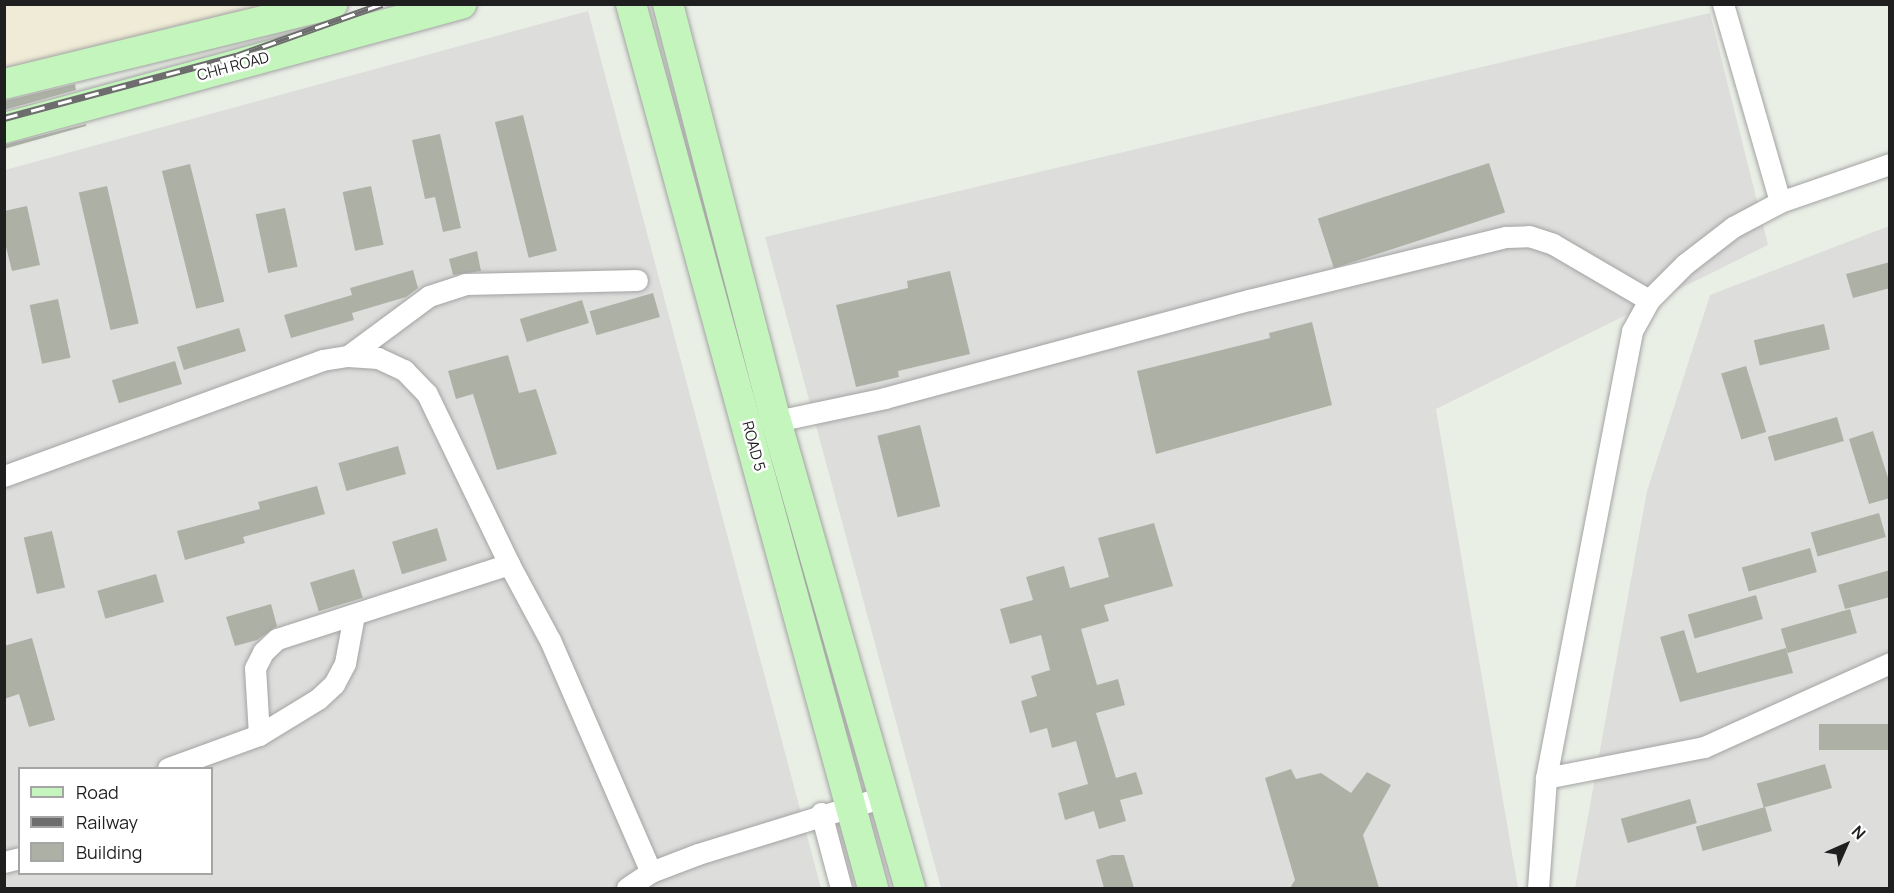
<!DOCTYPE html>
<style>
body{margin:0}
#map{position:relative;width:1894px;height:893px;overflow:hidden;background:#eaefe6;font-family:Manrope,sans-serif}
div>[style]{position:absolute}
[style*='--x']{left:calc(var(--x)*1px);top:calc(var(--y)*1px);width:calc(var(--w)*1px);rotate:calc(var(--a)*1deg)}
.residential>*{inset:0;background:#dddddc}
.commercial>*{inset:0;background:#efebd6}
.building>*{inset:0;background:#adb1a5;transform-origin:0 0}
.roads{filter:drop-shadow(0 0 2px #a3a3a3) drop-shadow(0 0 2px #a3a3a3)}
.street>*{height:21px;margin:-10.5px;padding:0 10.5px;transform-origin:10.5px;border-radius:10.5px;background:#fff}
.secondary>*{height:30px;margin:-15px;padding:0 15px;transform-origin:15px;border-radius:15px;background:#c4f5bd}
.rail>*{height:7px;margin-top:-3.5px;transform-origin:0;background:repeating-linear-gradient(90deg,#fff 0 14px,#6d6d6d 0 28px);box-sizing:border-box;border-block:2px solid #6d6d6d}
span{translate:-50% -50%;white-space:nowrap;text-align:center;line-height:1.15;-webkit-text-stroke:5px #fff;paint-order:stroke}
.street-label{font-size:15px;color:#1f1f1f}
.frame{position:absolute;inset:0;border:6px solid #1f1f1f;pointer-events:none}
.legend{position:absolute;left:18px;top:767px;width:195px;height:108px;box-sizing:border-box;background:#fff;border:2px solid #a5a5a5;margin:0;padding:8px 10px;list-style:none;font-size:18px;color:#1f1f1f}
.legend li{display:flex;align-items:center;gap:12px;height:30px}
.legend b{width:30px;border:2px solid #a5a5a5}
.north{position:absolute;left:1816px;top:815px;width:60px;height:60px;-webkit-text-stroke:4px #fff;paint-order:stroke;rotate:45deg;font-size:16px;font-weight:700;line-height:24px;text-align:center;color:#1f1f1f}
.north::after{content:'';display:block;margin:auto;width:21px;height:27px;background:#1f1f1f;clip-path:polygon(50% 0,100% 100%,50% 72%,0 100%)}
</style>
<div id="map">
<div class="residential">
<i style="clip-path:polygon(evenodd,588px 11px,821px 888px,5px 888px,5px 170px,588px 11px,20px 768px,212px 768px,212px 874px,20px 874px,20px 768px)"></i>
<i style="clip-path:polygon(1710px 13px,1768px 245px,1436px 409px,1518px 888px,941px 888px,765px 237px)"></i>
<i style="clip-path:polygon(1889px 226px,1889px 888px,1575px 888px,1647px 491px,1710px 295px)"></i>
</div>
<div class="commercial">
<i style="clip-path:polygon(5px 4px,317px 5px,5px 77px)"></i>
</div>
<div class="building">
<i style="clip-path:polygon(75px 84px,76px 90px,4px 110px,4px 101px)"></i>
<i style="left:523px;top:115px;width:140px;height:29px;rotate:76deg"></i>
<i style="clip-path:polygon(86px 124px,86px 126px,4px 149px,4px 145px)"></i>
<i style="clip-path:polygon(440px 134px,461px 228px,443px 232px,435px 197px,425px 199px,412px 140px)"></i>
<i style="left:1489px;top:163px;width:52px;height:180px;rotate:72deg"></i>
<i style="left:190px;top:164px;width:142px;height:29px;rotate:76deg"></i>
<i style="left:107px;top:186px;width:141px;height:29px;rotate:77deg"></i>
<i style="left:371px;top:186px;width:60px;height:29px;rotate:78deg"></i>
<i style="clip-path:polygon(27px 206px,40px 265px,12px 271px,4px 239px,4px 211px)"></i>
<i style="left:285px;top:208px;width:60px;height:30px;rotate:78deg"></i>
<i style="clip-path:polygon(477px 251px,481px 271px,453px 275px,449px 259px)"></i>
<i style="clip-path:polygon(1890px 262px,1890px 288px,1853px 298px,1846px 274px)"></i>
<i style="clip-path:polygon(413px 270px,418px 288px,406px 297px,352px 313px,354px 320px,291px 338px,284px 315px,352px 295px,350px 288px)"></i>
<i style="clip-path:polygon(950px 271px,970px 354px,898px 371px,899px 377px,856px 387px,836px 305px,908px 288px,907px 281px)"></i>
<i style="left:653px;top:293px;width:25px;height:66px;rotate:74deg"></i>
<i style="left:58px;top:299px;width:60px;height:29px;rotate:78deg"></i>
<i style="left:582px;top:300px;width:24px;height:65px;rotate:73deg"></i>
<i style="clip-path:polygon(1312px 322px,1332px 405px,1156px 454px,1137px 371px,1270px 338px,1269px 333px)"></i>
<i style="left:1824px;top:324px;width:26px;height:72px;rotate:77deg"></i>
<i style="left:239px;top:328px;width:24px;height:65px;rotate:73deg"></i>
<i style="clip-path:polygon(508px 355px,519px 393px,536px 389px,557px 454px,497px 470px,473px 394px,456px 399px,448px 371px)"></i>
<i style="left:175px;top:361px;width:24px;height:66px;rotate:73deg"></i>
<i style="left:1746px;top:366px;width:69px;height:26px;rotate:73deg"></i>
<i style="left:1837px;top:417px;width:25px;height:72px;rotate:74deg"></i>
<i style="left:920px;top:425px;width:84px;height:44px;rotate:76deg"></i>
<i style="clip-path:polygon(1873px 431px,1890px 484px,1890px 498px,1869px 504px,1849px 439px)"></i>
<i style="left:398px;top:446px;width:29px;height:62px;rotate:74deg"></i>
<i style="clip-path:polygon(317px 486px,325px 514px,243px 537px,245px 543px,185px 560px,177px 531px,260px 509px,258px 502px)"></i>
<i style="left:1879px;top:513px;width:25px;height:71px;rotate:74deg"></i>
<i style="clip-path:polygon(1154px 523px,1173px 586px,1104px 605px,1109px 621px,1081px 629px,1097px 685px,1118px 679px,1125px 705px,1096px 713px,1116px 778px,1136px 772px,1143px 794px,1120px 800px,1126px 821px,1099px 829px,1094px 811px,1065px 820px,1058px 793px,1088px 784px,1076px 741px,1052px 748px,1047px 728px,1030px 733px,1021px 701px,1037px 696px,1031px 676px,1050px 670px,1041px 635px,1010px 644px,1000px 609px,1033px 600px,1026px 577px,1064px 566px,1070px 588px,1109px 577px,1098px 538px)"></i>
<i style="left:437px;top:528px;width:34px;height:47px;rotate:73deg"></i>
<i style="left:52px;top:531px;width:58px;height:29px;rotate:77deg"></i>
<i style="left:1810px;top:548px;width:25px;height:71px;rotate:74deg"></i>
<i style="left:354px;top:569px;width:30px;height:46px;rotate:73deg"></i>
<i style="clip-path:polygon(1890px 570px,1890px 597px,1845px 609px,1838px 585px)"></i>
<i style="left:156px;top:574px;width:29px;height:61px;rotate:74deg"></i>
<i style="left:1756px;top:595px;width:25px;height:71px;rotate:74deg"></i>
<i style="clip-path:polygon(271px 604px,277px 626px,257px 640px,235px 646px,226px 617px)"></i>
<i style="left:1850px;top:609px;width:25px;height:72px;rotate:74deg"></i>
<i style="clip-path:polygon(1684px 630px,1697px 673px,1786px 648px,1793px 673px,1680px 702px,1660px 637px)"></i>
<i style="clip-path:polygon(32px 638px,55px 720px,29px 727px,19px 694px,4px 699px,4px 646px)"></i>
<i style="left:1890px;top:724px;width:26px;height:71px;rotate:90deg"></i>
<i style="left:1825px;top:764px;width:25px;height:71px;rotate:74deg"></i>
<i style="clip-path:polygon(1291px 769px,1296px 779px,1321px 773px,1351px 793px,1367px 772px,1391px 785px,1363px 835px,1379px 888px,1290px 888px,1295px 880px,1265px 778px)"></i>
<i style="left:1690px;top:799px;width:25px;height:72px;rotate:74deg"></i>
<i style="left:1765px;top:807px;width:25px;height:72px;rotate:74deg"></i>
<i style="clip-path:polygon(1112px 855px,1124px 855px,1134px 888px,1104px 888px,1096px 860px)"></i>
</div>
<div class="roads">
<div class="street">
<i style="--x:1723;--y:4;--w:206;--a:73.9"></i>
<i style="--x:348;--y:356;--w:101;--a:-36.5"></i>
<i style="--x:429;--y:296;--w:38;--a:-18"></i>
<i style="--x:465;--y:284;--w:172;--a:-1.3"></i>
<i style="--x:776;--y:421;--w:111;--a:-11.9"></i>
<i style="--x:885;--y:398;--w:377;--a:-15.1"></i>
<i style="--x:1249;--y:300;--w:265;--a:-13.8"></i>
<i style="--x:1506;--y:237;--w:23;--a:-2"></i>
<i style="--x:1529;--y:236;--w:25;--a:18"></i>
<i style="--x:1553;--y:244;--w:111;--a:30.3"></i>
<i style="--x:4;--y:476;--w:338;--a:-20"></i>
<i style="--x:322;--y:360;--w:26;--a:-9"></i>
<i style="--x:348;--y:356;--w:30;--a:4"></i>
<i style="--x:378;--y:358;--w:29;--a:25"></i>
<i style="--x:404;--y:370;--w:33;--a:46"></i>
<i style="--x:427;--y:394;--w:189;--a:64.2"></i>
<i style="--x:509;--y:564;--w:86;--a:61.7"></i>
<i style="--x:550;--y:640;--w:253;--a:66.5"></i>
<i style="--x:259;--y:735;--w:67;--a:-93.4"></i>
<i style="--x:255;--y:668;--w:18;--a:-63"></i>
<i style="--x:263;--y:652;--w:19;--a:-43"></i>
<i style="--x:277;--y:639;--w:244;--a:-17.9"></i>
<i style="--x:168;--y:768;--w:97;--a:-19.9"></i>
<i style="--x:259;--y:735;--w:69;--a:-31.4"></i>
<i style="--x:318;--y:699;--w:22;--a:-43"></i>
<i style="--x:334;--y:684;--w:24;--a:-62"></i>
<i style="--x:345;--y:663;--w:49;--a:-79.4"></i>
<i style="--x:1546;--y:778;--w:161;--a:-11.1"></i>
<i style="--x:1704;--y:747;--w:204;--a:-24.3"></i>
<i style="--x:821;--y:813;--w:78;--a:75.1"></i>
<i style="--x:4;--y:862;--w:16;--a:-14"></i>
<i style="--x:627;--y:888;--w:29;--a:-34"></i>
<i style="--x:651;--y:872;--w:50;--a:-21"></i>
<i style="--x:698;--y:854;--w:194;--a:-17.1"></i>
<i style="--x:1538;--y:888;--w:110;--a:-85.8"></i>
<i style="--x:1546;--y:778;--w:455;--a:-79.1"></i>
<i style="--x:1632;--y:331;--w:35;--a:-61"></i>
<i style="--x:1649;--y:300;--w:51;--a:-45"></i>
<i style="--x:1685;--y:264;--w:61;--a:-37.6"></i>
<i style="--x:1733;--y:227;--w:53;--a:-28"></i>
<i style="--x:1780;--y:202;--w:116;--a:-19.1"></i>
</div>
<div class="secondary">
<i style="--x:631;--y:4;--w:917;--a:74.69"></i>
<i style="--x:668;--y:4;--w:431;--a:75.5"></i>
<i style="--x:776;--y:421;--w:486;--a:74"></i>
<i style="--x:4;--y:84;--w:338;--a:-13.7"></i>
<i style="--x:4;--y:128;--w:474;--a:-15.2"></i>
</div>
</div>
<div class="rail">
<i style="--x:4;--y:118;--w:240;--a:-15"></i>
<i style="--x:236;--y:56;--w:155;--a:-19.6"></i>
</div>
<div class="street-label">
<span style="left:233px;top:66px;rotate:-15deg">CHH ROAD</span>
<span style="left:754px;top:446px;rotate:75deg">ROAD 5</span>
</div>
<div class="frame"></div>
<ul class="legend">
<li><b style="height:8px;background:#c4f5bd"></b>Road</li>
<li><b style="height:8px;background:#6d6d6d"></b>Railway</li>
<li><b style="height:16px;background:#adb1a5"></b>Building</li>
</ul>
<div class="north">N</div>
</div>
